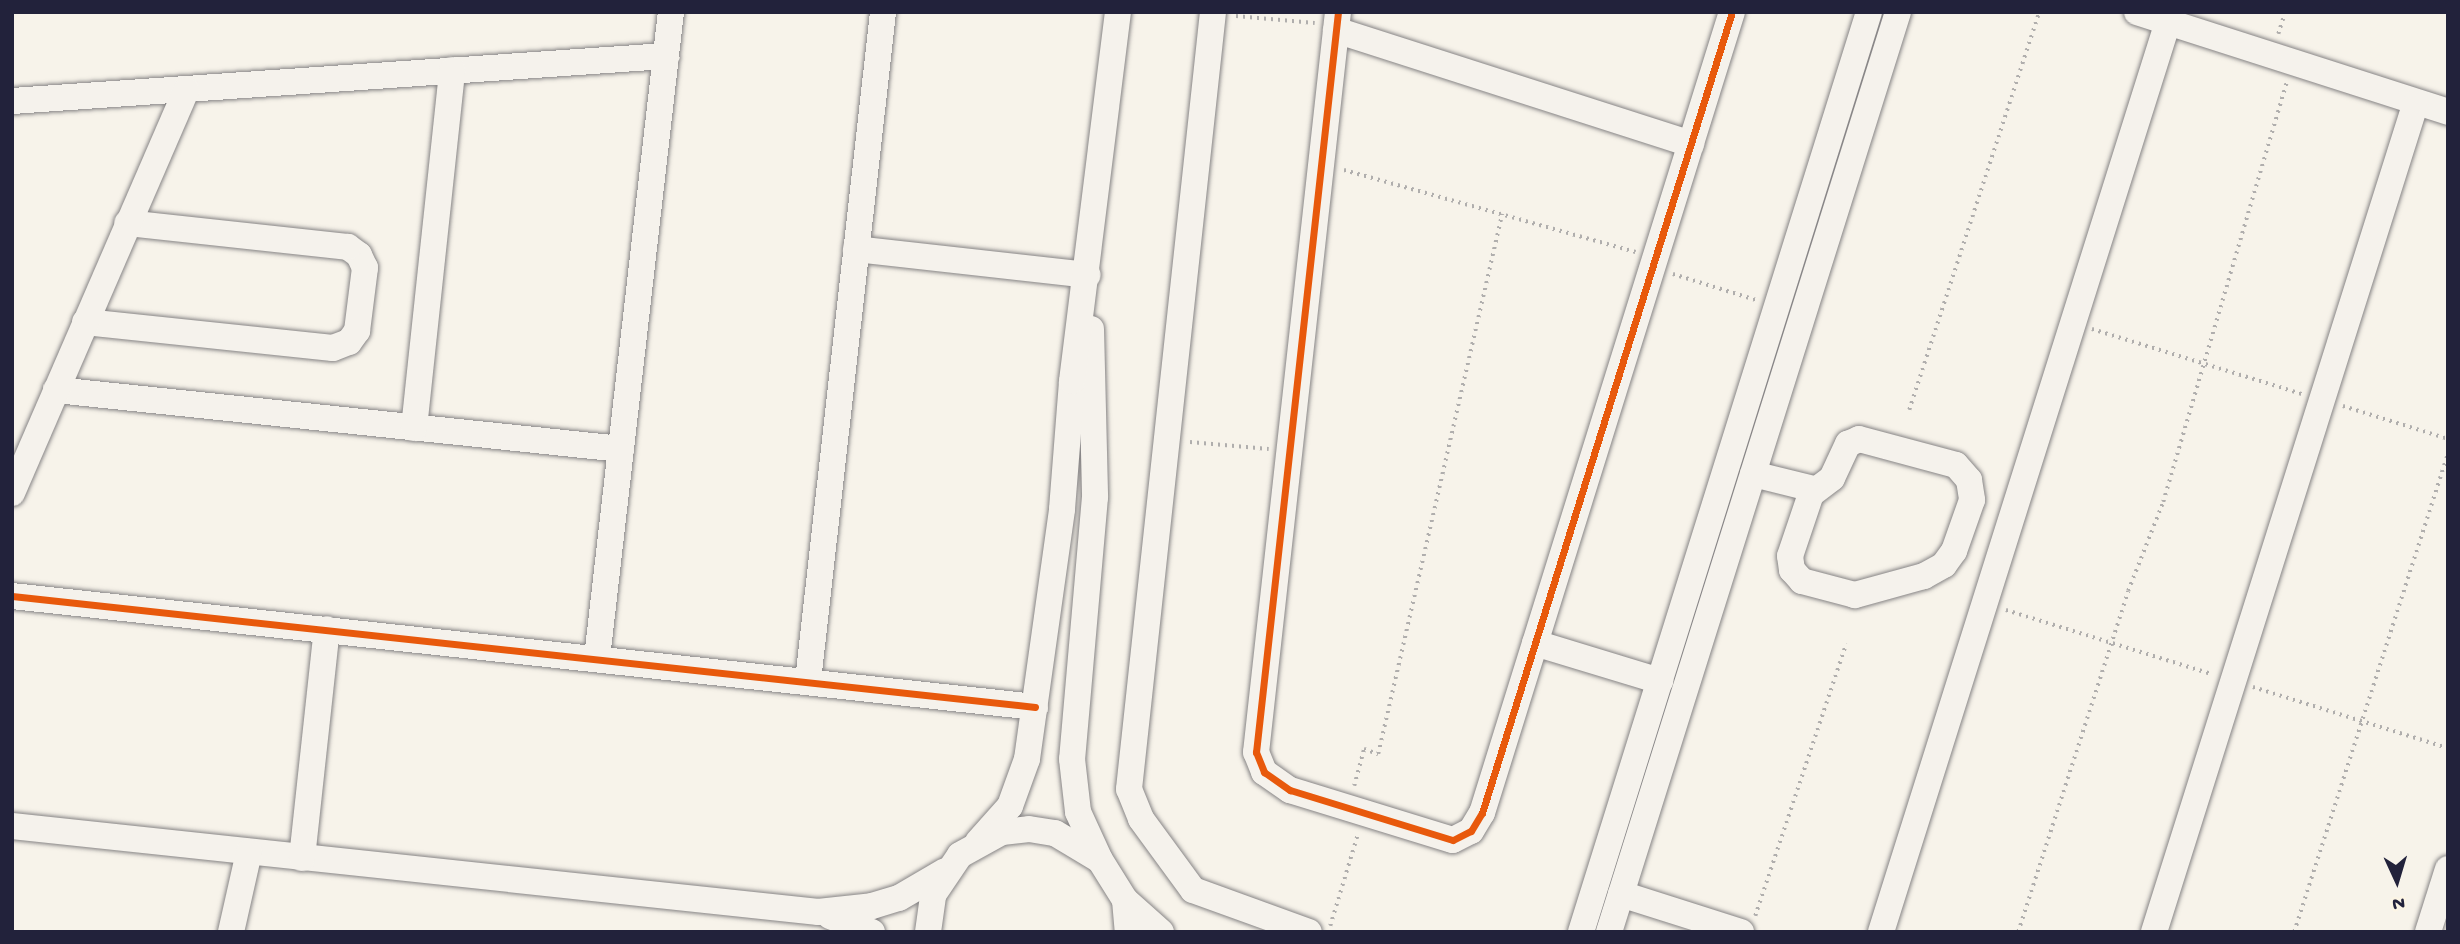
<!DOCTYPE html>
<style>
body{margin:0}
#map{position:relative;width:2460px;height:944px;overflow:hidden;background:#f7f3ea;font-family:"Gochi Hand",sans-serif}
div>[style]{position:absolute}
[style*='--x']{left:calc(var(--x)*1px);top:calc(var(--y)*1px);width:calc(var(--w)*1px);rotate:calc(var(--a)*1deg)}
.path>*{height:3.5px;margin-top:-1.75px;transform-origin:0;background:repeating-linear-gradient(90deg,#b0aead 0 2px,transparent 0 7px)}
.roads{filter:drop-shadow(0 0 2px #868485) drop-shadow(0 0 2px #868485)}
.minor>*{height:26px;margin:-13px;padding:0 13px;transform-origin:13px;border-radius:13px;background:#f5f2ec}
.cycleway>*{height:7px;margin:-3.5px;padding:0 3.5px;transform-origin:3.5px;border-radius:3.5px;background:#e8590c}
span{translate:-50% -50%;white-space:nowrap;text-align:center;line-height:1.15;-webkit-text-stroke:6px #fcf5e5;paint-order:stroke}
.frame{position:absolute;inset:0;border:14px solid #22223b;pointer-events:none}
.north{position:absolute;left:2362px;top:846px;width:70px;height:70px;-webkit-text-stroke:5px #fcf5e5;paint-order:stroke;rotate:176deg;font-size:19px;font-weight:700;line-height:28px;text-align:center;color:#22223b}
.north::after{content:'';display:block;margin:auto;width:24px;height:32px;background:#22223b;clip-path:polygon(50% 0,100% 100%,50% 72%,0 100%)}
</style>
<div id="map">
<div class="path">
<i style="--x:1236;--y:16;--w:79;--a:5.1"></i>
<i style="--x:2278;--y:34;--w:23;--a:-72"></i>
<i style="--x:1344;--y:170;--w:303;--a:15.7"></i>
<i style="--x:1673;--y:274;--w:87;--a:17.4"></i>
<i style="--x:2092;--y:329;--w:220;--a:17.2"></i>
<i style="--x:2343;--y:406;--w:110;--a:17.4"></i>
<i style="--x:1909;--y:410;--w:419;--a:-71.9"></i>
<i style="--x:1190;--y:442;--w:79;--a:5.1"></i>
<i style="--x:2006;--y:610;--w:216;--a:17.3"></i>
<i style="--x:2253;--y:687;--w:204;--a:17.4"></i>
<i style="--x:1354;--y:786;--w:38;--a:-75"></i>
<i style="--x:1364;--y:749;--w:15;--a:20"></i>
<i style="--x:1378;--y:754;--w:554;--a:-77.07"></i>
<i style="--x:1755;--y:916;--w:287;--a:-71.5"></i>
<i style="--x:1330;--y:926;--w:97;--a:-73.2"></i>
<i style="--x:2018;--y:932;--w:358;--a:-72.1"></i>
<i style="--x:2128;--y:591;--w:96;--a:-68.5"></i>
<i style="--x:2163;--y:502;--w:437;--a:-73.6"></i>
<i style="--x:2294;--y:932;--w:503;--a:-72.18"></i>
</div>
<div class="roads">
<div class="minor">
<i style="--x:1213;--y:12;--w:782;--a:96.17"></i>
<i style="--x:1129;--y:789;--w:32;--a:68"></i>
<i style="--x:1141;--y:819;--w:88;--a:53.8"></i>
<i style="--x:1193;--y:890;--w:123;--a:19.9"></i>
<i style="--x:1338;--y:12;--w:745;--a:96.32"></i>
<i style="--x:1256;--y:752;--w:22;--a:68"></i>
<i style="--x:1264;--y:772;--w:32;--a:35"></i>
<i style="--x:1290;--y:790;--w:170;--a:17.1"></i>
<i style="--x:1453;--y:840;--w:20;--a:-27"></i>
<i style="--x:1471;--y:831;--w:21;--a:-59"></i>
<i style="--x:1482;--y:813;--w:839;--a:-72.67"></i>
<i style="--x:2137;--y:12;--w:327;--a:17.8"></i>
<i style="--x:1336;--y:30;--w:373;--a:17.8"></i>
<i style="--x:12;--y:101;--w:656;--a:-3.94"></i>
<i style="--x:856;--y:249;--w:233;--a:6.4"></i>
<i style="--x:85;--y:322;--w:249;--a:6"></i>
<i style="--x:333;--y:348;--w:17;--a:-21"></i>
<i style="--x:349;--y:342;--w:14;--a:-54"></i>
<i style="--x:357;--y:331;--w:64;--a:-82.8"></i>
<i style="--x:365;--y:268;--w:14;--a:-115"></i>
<i style="--x:359;--y:255;--w:14;--a:-144"></i>
<i style="--x:348;--y:247;--w:222;--a:-173.8"></i>
<i style="--x:1091;--y:329;--w:168;--a:88.6"></i>
<i style="--x:1095;--y:497;--w:263;--a:95"></i>
<i style="--x:1072;--y:759;--w:53;--a:83.5"></i>
<i style="--x:1078;--y:812;--w:53;--a:65.4"></i>
<i style="--x:56;--y:390;--w:568;--a:5.96"></i>
<i style="--x:414;--y:428;--w:360;--a:-83.9"></i>
<i style="--x:1859;--y:439;--w:100;--a:15"></i>
<i style="--x:1956;--y:465;--w:20;--a:49"></i>
<i style="--x:1969;--y:480;--w:20;--a:81"></i>
<i style="--x:1972;--y:500;--w:54;--a:109.4"></i>
<i style="--x:1954;--y:551;--w:17;--a:126"></i>
<i style="--x:1944;--y:565;--w:23;--a:151"></i>
<i style="--x:1924;--y:576;--w:72;--a:164.6"></i>
<i style="--x:1855;--y:595;--w:55;--a:-165.2"></i>
<i style="--x:1802;--y:581;--w:15;--a:-132"></i>
<i style="--x:1792;--y:570;--w:14;--a:-98"></i>
<i style="--x:1790;--y:556;--w:65;--a:-71.3"></i>
<i style="--x:1811;--y:494;--w:26;--a:-37"></i>
<i style="--x:1832;--y:478;--w:38;--a:-65"></i>
<i style="--x:1848;--y:444;--w:12;--a:-24"></i>
<i style="--x:1753;--y:474;--w:63;--a:13.8"></i>
<i style="--x:12;--y:493;--w:439;--a:-66.6"></i>
<i style="--x:12;--y:596;--w:1029;--a:6.19"></i>
<i style="--x:1535;--y:643;--w:131;--a:16.9"></i>
<i style="--x:597;--y:658;--w:650;--a:-83.47"></i>
<i style="--x:808;--y:681;--w:673;--a:-83.6"></i>
<i style="--x:12;--y:826;--w:811;--a:6.09"></i>
<i style="--x:818;--y:912;--w:54;--a:-6.3"></i>
<i style="--x:872;--y:906;--w:28;--a:-17"></i>
<i style="--x:899;--y:898;--w:53;--a:-30.4"></i>
<i style="--x:978;--y:842;--w:48;--a:-48.4"></i>
<i style="--x:1010;--y:806;--w:50;--a:-70.1"></i>
<i style="--x:1027;--y:759;--w:252;--a:-82"></i>
<i style="--x:1062;--y:509;--w:128;--a:-85.5"></i>
<i style="--x:1072;--y:381;--w:372;--a:-82.9"></i>
<i style="--x:302;--y:858;--w:230;--a:-83.8"></i>
<i style="--x:1621;--y:894;--w:126;--a:17.6"></i>
<i style="--x:1125;--y:900;--w:48;--a:41.6"></i>
<i style="--x:830;--y:916;--w:45;--a:20.9"></i>
<i style="--x:231;--y:932;--w:82;--a:-77.3"></i>
<i style="--x:928;--y:932;--w:37;--a:-82"></i>
<i style="--x:933;--y:895;--w:48;--a:-56"></i>
<i style="--x:960;--y:855;--w:48;--a:-28.7"></i>
<i style="--x:1002;--y:832;--w:27;--a:-6"></i>
<i style="--x:1029;--y:829;--w:26;--a:9"></i>
<i style="--x:1055;--y:833;--w:52;--a:31"></i>
<i style="--x:1100;--y:860;--w:47;--a:58"></i>
<i style="--x:1125;--y:900;--w:32;--a:85"></i>
<i style="--x:1581;--y:932;--w:964;--a:-72.62"></i>
<i style="--x:1609;--y:932;--w:964;--a:-72.56"></i>
<i style="--x:1881;--y:932;--w:954;--a:-72.5"></i>
<i style="--x:2154;--y:932;--w:870;--a:-72.48"></i>
<i style="--x:2428;--y:932;--w:66;--a:-72.4"></i>
</div>
</div>
<div class="cycleway">
<i style="--x:1338;--y:12;--w:745;--a:96.32"></i>
<i style="--x:1256;--y:752;--w:22;--a:68"></i>
<i style="--x:1264;--y:772;--w:32;--a:35"></i>
<i style="--x:1290;--y:790;--w:170;--a:17.1"></i>
<i style="--x:1453;--y:840;--w:20;--a:-27"></i>
<i style="--x:1471;--y:831;--w:21;--a:-59"></i>
<i style="--x:1482;--y:813;--w:839;--a:-72.67"></i>
<i style="--x:12;--y:596;--w:1029;--a:6.19"></i>
</div>
<div class="frame"></div>
<div class="north">N</div>
</div>
